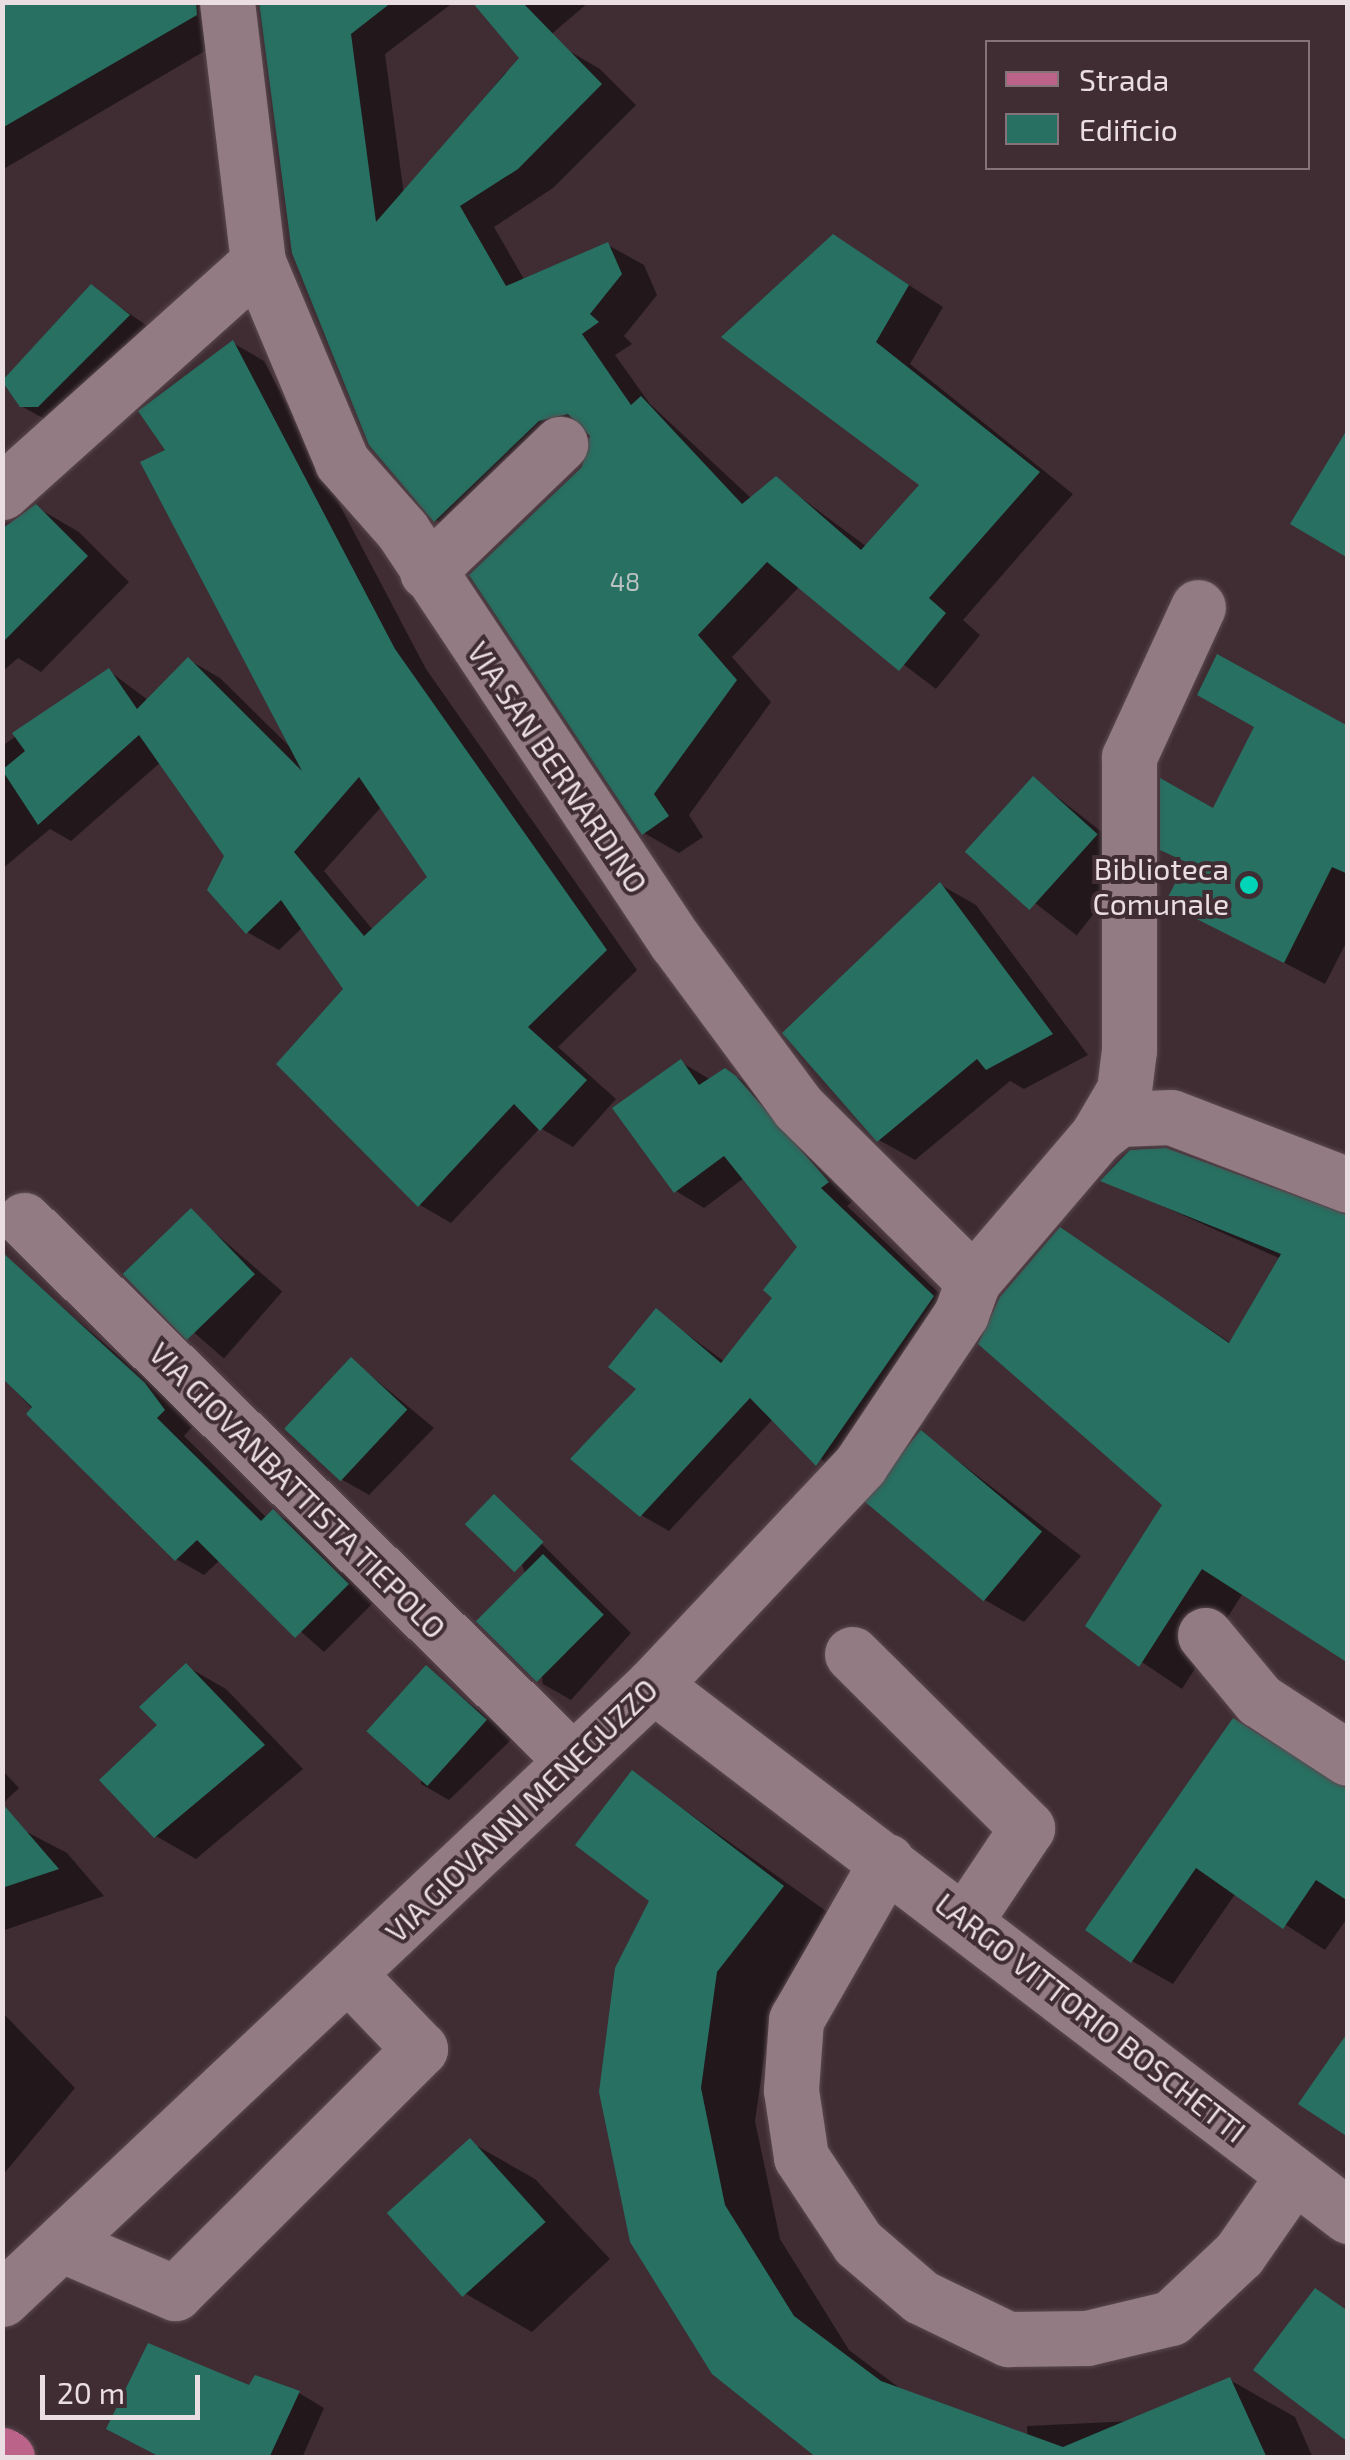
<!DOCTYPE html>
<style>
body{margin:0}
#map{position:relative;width:1350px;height:2460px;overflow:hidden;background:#402d34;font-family:"Exo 2",sans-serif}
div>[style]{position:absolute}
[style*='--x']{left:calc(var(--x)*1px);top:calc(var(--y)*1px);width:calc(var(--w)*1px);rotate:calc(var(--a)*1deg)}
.shadow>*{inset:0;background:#0007;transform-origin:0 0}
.building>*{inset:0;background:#277062;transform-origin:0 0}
.roads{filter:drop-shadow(0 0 2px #5a494f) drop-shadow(0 0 2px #5a494f)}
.minor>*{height:55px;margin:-27.5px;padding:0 27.5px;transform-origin:27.5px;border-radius:27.5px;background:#927b83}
.major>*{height:55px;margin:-27.5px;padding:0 27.5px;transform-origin:27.5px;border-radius:27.5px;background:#bb6389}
.dots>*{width:28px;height:28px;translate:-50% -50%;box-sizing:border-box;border:5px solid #402d34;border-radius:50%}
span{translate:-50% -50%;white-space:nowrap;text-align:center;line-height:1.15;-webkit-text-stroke:8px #402d34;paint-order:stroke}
.number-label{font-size:25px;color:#bac2c2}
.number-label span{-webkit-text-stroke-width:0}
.street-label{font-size:30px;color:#ebdee2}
.poi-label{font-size:30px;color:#ebdee2}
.right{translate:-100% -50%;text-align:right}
.frame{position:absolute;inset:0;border:5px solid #ebdee2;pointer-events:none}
.legend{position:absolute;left:985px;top:40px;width:325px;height:130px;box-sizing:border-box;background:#402d34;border:2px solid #84747a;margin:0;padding:12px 18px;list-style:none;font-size:30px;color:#ebdee2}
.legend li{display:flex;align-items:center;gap:20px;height:50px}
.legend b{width:50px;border:2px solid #84747a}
.scale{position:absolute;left:40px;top:2375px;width:160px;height:45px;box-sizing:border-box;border:5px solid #ebdee2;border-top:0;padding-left:12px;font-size:30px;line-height:35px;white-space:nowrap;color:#ebdee2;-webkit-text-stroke:8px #402d34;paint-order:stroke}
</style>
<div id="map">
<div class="shadow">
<i style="clip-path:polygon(17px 2px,243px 2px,232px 35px,2px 170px,2px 12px)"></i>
<i style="clip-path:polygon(259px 2px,454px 2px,385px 54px,404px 195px,505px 73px,564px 48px,600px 69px,636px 105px,553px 188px,494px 227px,525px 281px,608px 245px,644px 265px,657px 295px,624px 336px,632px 344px,615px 355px,650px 404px,752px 499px,776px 479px,867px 547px,923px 485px,834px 237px,943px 307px,910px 364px,1073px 494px,963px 620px,980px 635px,936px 689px,800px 586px,732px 657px,771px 702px,689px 815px,703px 837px,679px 853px,644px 833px,584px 468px,592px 436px,575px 440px,471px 540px,436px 520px,295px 253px)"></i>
<i style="clip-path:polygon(475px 2px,589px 2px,533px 50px)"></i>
<i style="clip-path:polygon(91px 287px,156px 332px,50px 422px,21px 406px)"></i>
<i style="clip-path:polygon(evenodd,233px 343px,264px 361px,426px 669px,637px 970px,558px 1047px,616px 1099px,573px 1147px,540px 1128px,451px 1223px,420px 1205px,346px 989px,303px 927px,279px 950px,247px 932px,227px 856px,161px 762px,71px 841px,50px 829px,2px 869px,2px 746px,109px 671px,148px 700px,189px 660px,220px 678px,294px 751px,168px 451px,233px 343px,382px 806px,430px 877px,373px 930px,324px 871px,382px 806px)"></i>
<i style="clip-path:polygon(36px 507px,79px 532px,129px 582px,41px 672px,18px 658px,2px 672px,2px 534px)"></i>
<i style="clip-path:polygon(1348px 729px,1348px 939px,1325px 984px,1168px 902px,1214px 811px)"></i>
<i style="left:1034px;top:779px;width:130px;height:97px;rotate:38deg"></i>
<i style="clip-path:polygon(941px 885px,976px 905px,1088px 1055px,1024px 1089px,1010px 1081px,915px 1160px,879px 1140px)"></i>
<i style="clip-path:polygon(681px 1062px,711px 1080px,726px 1071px,754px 1087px,855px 1199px,847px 1206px,961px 1314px,846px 1480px,773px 1419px,669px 1531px,641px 1515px,640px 1388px,657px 1312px,725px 1362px,775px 1297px,800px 1247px,744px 1178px,704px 1208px,676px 1191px)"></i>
<i style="clip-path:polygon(1104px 1180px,1348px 1215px,1348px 1660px,1243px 1593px,1182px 1689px,1088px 1626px,1165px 1505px,1061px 1230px,1232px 1344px,1281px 1259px)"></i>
<i style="left:191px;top:1212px;width:121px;height:89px;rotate:41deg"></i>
<i style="clip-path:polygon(19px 1271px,173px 1402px,192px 1427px,184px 1436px,267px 1518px,273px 1512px,301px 1528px,375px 1601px,324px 1652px,220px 1560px,204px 1575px,176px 1559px,2px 1377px)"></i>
<i style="clip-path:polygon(352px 1360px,434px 1428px,369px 1495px,341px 1479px)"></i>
<i style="clip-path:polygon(922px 1433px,1081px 1556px,1024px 1622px,983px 1599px)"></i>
<i style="clip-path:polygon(495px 1497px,631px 1633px,571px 1700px,543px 1684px,526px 1575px)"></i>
<i style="clip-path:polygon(186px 1666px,226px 1689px,303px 1769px,196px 1859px,156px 1836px,160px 1725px)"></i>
<i style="clip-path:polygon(429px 1671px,513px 1738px,449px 1800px,421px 1784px)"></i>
<i style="clip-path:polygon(1234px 1721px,1348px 1791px,1348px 1917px,1325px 1950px,1236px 1893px,1173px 1984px,1132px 1961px)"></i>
<i style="clip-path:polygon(2px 1770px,19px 1788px,2px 1804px)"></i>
<i style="clip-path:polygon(633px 1773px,837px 1919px,772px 2004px,755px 2121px,780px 2239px,849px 2350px,906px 2393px,1028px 2447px,1027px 2426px,1133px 2421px,1230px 2380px,1295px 2417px,1313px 2458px,821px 2458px,716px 2375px)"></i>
<i style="clip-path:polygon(2px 1819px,67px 1853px,104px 1896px,2px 1931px)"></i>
<i style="clip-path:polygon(2px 2012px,75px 2088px,2px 2176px)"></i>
<i style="clip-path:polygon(470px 2142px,535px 2179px,610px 2259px,532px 2332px,466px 2294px)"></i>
<i style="clip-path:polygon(250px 2388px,299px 2393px,324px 2408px,302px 2458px,163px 2458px)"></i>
</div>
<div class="building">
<i style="clip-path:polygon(2px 2px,196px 2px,197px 15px,2px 128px)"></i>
<i style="clip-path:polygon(259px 2px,392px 2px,351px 34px,376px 222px,519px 58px,472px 2px,522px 2px,602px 84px,518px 169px,460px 206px,506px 286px,608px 242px,622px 274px,590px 314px,599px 322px,582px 334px,631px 405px,641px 396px,742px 504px,776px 476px,861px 550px,919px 485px,721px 337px,833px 234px,909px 285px,876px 342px,1040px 472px,929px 598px,946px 613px,899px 671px,767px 562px,698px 635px,737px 680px,654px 794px,669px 816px,642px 835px,469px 575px,582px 467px,590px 436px,568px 414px,539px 421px,434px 522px,369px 445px,292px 253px)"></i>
<i style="clip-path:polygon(91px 284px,130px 315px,38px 407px,20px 407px,2px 381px)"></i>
<i style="clip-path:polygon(evenodd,233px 340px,395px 649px,607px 950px,528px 1027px,587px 1080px,540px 1131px,514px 1104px,418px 1207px,276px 1064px,343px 989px,281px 900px,246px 934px,207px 890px,224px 856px,139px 735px,38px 825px,2px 770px,25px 751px,12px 733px,109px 668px,137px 709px,188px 657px,302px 771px,140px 462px,165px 450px,138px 411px,233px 340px,359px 777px,427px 877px,364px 936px,294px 852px,359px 777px)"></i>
<i style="clip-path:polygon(1348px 428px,1348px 558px,1290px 524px)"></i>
<i style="clip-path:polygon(36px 504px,88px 556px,2px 643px,2px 529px)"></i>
<i style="clip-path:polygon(1217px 654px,1348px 726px,1348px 874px,1332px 867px,1284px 963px,1165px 903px,1186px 862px,1160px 850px,1160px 778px,1213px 808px,1254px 727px,1197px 695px)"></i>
<i style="left:1033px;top:776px;width:87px;height:102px;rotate:42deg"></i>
<i style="clip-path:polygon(940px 882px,1053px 1034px,986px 1070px,977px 1059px,877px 1142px,782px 1033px)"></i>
<i style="clip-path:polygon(681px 1059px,699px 1085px,725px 1068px,736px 1076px,829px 1182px,821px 1188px,934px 1296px,816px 1466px,750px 1398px,640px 1517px,570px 1459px,636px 1389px,608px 1367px,656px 1308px,721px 1363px,772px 1298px,763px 1290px,797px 1247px,724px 1156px,674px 1193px,612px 1108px)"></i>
<i style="clip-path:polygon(1166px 1148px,1348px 1215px,1348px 1663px,1202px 1569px,1139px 1667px,1085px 1626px,1162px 1505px,978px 1344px,1000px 1297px,1060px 1227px,1229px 1343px,1281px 1254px,1100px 1181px,1130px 1150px)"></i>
<i style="left:191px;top:1208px;width:92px;height:95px;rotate:46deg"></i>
<i style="clip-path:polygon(2px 1252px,145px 1383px,165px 1410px,157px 1418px,261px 1521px,273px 1509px,349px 1584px,295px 1638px,197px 1540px,175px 1561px,26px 1414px,32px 1407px,2px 1378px)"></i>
<i style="left:351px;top:1357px;width:77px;height:98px;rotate:43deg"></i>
<i style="left:921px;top:1430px;width:158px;height:91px;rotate:40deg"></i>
<i style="left:494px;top:1494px;width:69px;height:42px;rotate:44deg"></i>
<i style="left:543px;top:1554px;width:86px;height:95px;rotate:45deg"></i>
<i style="clip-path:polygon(186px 1663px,265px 1745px,154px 1838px,99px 1780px,157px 1725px,139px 1707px)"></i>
<i style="left:426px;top:1665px;width:82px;height:89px;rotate:42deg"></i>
<i style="clip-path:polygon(1233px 1718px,1348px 1789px,1348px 1901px,1316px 1880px,1283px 1929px,1196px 1868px,1131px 1963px,1085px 1930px)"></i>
<i style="clip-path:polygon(632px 1770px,784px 1886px,717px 1972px,701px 2088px,725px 2205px,794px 2316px,881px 2381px,1063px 2447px,1230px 2377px,1267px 2458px,817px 2458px,712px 2374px,630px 2242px,599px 2092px,615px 1968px,649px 1901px,575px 1845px)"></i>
<i style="clip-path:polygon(2px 1803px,59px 1869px,2px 1888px)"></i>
<i style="clip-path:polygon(1348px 2032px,1348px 2137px,1298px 2104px)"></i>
<i style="left:470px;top:2138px;width:113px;height:112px;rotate:48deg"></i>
<i style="clip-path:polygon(1315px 2288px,1348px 2311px,1348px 2442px,1253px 2370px)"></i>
<i style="clip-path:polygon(148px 2343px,249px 2385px,255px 2375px,300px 2391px,269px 2458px,162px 2458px,106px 2429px)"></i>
</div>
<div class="roads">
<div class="minor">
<i style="--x:227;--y:2;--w:262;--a:83.2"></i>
<i style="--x:258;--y:262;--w:217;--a:67.2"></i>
<i style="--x:342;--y:462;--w:91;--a:48.6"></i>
<i style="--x:402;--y:530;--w:495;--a:56.4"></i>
<i style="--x:676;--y:942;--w:205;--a:53.5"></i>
<i style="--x:798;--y:1107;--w:247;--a:44.8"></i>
<i style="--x:2;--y:492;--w:344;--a:-41.9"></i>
<i style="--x:427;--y:572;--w:185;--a:-43.9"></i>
<i style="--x:1097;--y:1136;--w:27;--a:-39"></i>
<i style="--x:1118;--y:1119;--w:53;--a:-2.2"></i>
<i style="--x:1171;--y:1117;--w:190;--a:21"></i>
<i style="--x:24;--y:1220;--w:769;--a:44.58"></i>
<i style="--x:1205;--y:1635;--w:85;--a:50.3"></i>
<i style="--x:1259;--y:1700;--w:106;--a:33.1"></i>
<i style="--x:852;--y:1654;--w:247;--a:44.8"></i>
<i style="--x:1027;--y:1828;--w:108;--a:123.7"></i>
<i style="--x:653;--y:1685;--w:875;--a:37.38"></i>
<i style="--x:887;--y:1861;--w:183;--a:119.8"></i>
<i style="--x:796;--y:2020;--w:70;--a:94.1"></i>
<i style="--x:791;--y:2090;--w:68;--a:81.5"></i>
<i style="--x:801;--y:2157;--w:103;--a:56.5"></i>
<i style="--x:858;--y:2243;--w:83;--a:40.6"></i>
<i style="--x:921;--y:2297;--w:97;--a:25.8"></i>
<i style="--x:1008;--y:2339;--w:79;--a:-0.7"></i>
<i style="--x:1087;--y:2338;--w:86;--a:-13.4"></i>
<i style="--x:1171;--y:2318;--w:93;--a:-43.3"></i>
<i style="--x:1239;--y:2254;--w:96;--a:-55.2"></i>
<i style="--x:63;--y:2245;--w:122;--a:23.2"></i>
<i style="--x:175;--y:2293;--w:346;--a:-44.9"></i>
<i style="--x:420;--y:2049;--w:104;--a:-133.8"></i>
<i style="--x:2;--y:2299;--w:895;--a:-43.32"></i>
<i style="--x:653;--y:1685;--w:302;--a:-46.7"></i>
<i style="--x:860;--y:1465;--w:182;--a:-56.2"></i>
<i style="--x:961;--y:1314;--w:35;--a:-70"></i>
<i style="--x:973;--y:1281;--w:191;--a:-49.5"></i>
<i style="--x:1097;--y:1136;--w:53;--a:-59.6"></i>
<i style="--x:1124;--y:1090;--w:40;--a:-82.9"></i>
<i style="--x:1129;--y:1050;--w:293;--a:-90"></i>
<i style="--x:1129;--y:757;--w:165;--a:-65.3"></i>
</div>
<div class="major">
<i style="--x:2;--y:2455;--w:6;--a:31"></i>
</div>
</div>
<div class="dots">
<i style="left:1249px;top:885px;background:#00d5b7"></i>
</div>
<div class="number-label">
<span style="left:625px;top:581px">48</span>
</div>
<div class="street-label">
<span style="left:558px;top:767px;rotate:56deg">VIA SAN BERNARDINO</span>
<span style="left:298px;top:1490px;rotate:45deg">VIA GIOVANBATTISTA TIEPOLO</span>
<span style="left:521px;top:1810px;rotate:-44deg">VIA GIOVANNI MENEGUZZO</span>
<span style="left:1091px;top:2017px;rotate:38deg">LARGO VITTORIO BOSCHETTI</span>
</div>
<div class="poi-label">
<span class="right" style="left:1229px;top:885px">Biblioteca<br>Comunale</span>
</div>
<div class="frame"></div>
<ul class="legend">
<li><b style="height:12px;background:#bb6389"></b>Strada</li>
<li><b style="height:28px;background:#277062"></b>Edificio</li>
</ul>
<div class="scale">20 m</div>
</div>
